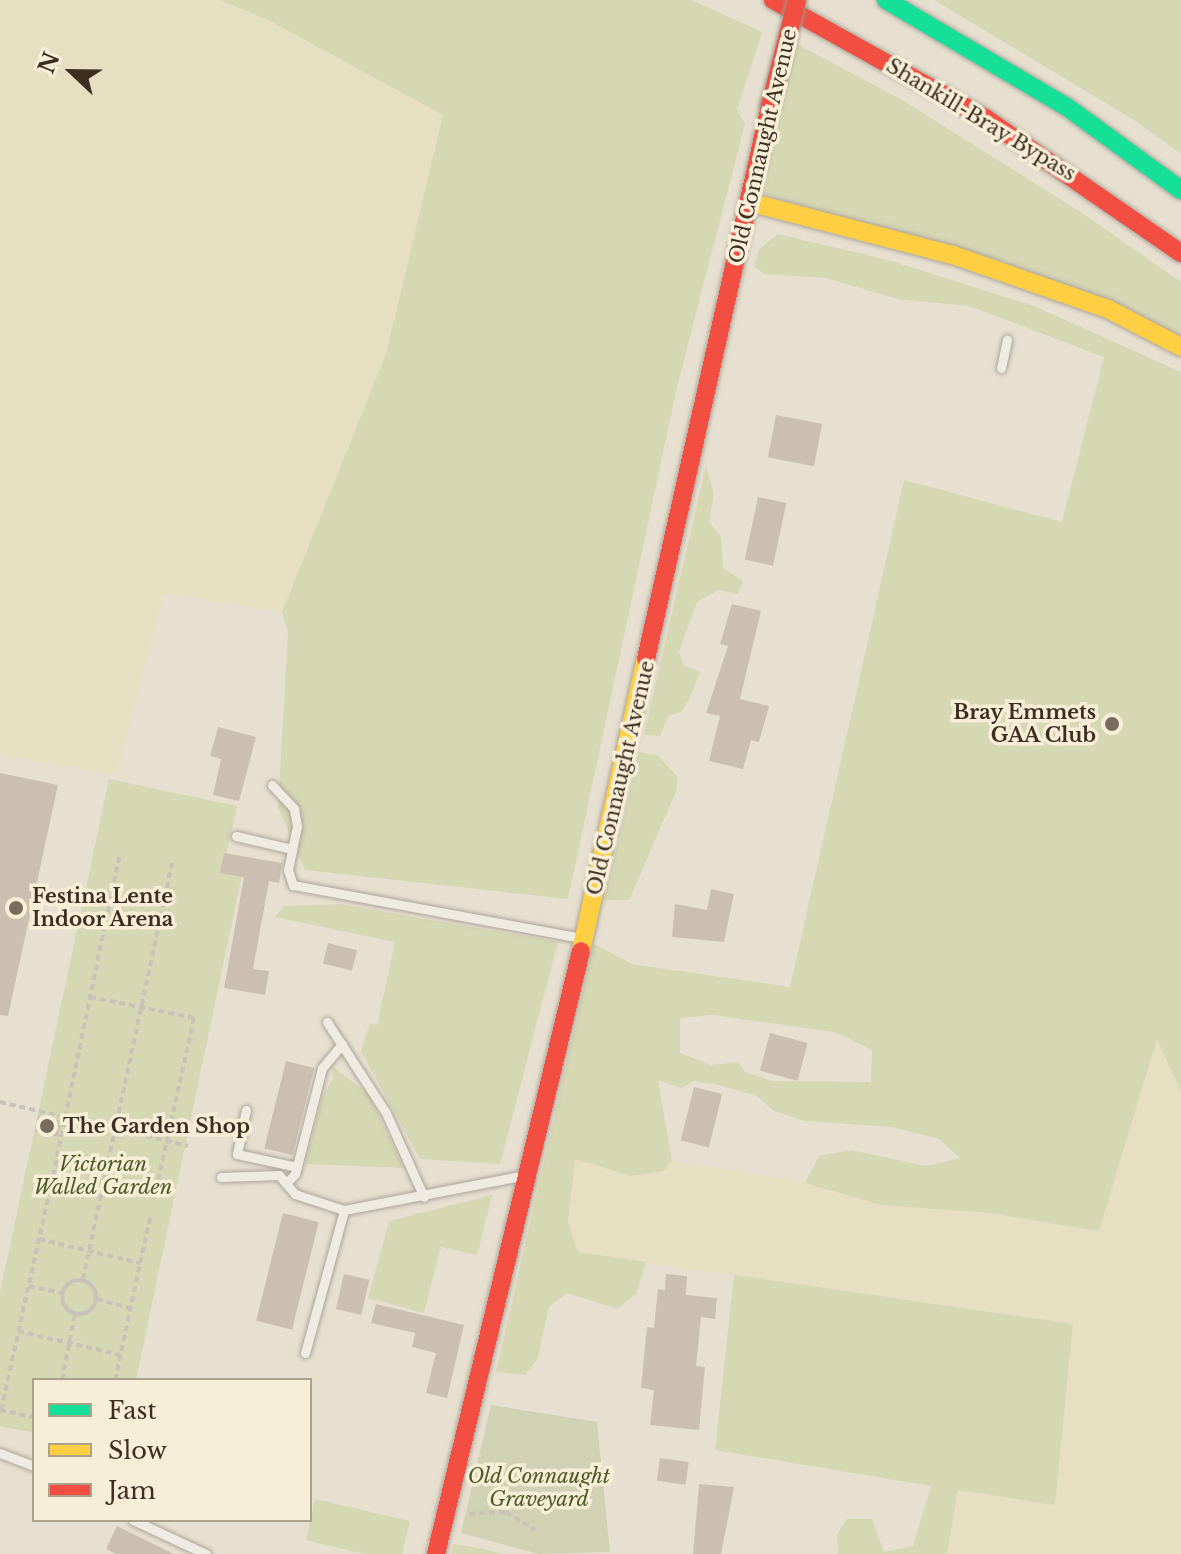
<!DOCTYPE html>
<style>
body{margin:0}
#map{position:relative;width:1181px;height:1554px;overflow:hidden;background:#e7e0d1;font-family:"Libre Baskerville",serif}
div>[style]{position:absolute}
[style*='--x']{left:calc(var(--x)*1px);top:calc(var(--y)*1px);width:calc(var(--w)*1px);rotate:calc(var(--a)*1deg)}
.farmland>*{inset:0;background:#e6dfc2}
.green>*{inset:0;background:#d6d7b3}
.cemetery>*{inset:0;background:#d1d1b3}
.building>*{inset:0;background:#cbbfb2;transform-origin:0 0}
.path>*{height:4px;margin-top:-2px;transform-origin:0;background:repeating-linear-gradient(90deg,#c8c2b9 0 6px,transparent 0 10px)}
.path>.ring{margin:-2px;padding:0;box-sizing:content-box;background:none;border:4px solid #c8c2b9;border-radius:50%}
.roads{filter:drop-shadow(0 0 2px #ada599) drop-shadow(0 0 2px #ada599)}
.lane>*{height:9px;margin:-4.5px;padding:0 4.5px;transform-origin:4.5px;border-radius:4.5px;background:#efebe3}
.fast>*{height:18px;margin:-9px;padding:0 9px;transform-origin:9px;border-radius:9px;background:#16e098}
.slow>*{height:18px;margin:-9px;padding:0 9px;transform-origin:9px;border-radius:9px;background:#ffcf43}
.jam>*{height:18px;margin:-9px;padding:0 9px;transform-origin:9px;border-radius:9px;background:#f24e42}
.bridges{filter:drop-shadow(0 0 2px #9c958a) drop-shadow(0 0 2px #9c958a)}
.jam-bridge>*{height:18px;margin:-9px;padding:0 9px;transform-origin:9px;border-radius:9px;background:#f24e42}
.dots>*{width:22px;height:22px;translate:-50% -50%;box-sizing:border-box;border:4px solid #f7eed8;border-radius:50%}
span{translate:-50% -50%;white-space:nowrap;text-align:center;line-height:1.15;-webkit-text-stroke:7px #f7eed8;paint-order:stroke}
.street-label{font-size:20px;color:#3d2e20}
.poi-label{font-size:20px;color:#3d2e20;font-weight:700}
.right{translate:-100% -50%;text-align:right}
.left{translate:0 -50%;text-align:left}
.park-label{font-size:20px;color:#4d5a26;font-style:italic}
.legend{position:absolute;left:32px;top:1378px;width:280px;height:144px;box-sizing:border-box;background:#f7eed8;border:2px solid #ada18e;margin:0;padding:10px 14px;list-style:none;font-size:24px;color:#3d2e20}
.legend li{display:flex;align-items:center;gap:16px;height:40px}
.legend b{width:40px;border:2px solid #ada18e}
.north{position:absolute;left:32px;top:32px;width:80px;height:80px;-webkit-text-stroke:6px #f7eed8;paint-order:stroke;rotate:292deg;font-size:22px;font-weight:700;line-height:32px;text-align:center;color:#3d2e20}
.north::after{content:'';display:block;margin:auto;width:28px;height:36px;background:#3d2e20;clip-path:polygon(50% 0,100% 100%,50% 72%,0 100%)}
</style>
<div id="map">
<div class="farmland">
<i style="clip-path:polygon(0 0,220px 0,270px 21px,443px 114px,386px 354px,282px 612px,164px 593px,116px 775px,0 755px)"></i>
<i style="clip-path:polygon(1157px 1037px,1181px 1092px,1181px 1554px,935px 1554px,943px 1488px,1055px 1504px,1073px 1324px,524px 1245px,548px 1140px,1099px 1231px)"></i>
</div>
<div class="green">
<i style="clip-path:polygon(220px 0,692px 0,762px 32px,737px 110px,745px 124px,677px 387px,568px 899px,305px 870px,278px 807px,288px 633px,282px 612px,386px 354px,443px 115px,270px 21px)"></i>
<i style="clip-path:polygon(934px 0,1181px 0,1181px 154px,1134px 120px)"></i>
<i style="clip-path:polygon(795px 43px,902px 100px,1082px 213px,1181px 282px,1181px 337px,756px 191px)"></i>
<i style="clip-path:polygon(evenodd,778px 234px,888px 260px,1034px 306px,1181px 372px,1181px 1092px,1157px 1039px,1099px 1231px,991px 1213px,882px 1205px,805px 1183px,819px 1156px,851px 1150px,926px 1166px,960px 1158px,939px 1139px,891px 1127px,805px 1121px,774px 1111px,757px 1096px,715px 1084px,694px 1081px,681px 1088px,658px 1080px,672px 1161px,664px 1171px,631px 1176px,575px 1159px,568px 1221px,578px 1252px,646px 1262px,637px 1293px,617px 1309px,567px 1293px,549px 1307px,538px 1358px,525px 1375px,496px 1372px,594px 944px,632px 964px,790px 987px,904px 480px,1062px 522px,1104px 357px,969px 306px,897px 299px,826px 278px,764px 274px,754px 266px,759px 249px,778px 234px,713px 1015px,834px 1032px,872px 1050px,871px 1082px,772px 1081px,745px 1072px,738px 1062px,711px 1065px,680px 1053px,680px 1018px,713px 1015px)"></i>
<i style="clip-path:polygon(706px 465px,714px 494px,709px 522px,721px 536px,723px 568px,743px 581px,738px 594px,718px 590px,697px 602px,679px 652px,684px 666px,700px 672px,689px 700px,681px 712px,668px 716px,660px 736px,644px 735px)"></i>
<i style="clip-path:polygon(639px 752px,657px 755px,678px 777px,676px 792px,629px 900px,604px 900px)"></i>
<i style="clip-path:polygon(109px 779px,237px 806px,223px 870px,242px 875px,136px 1380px,34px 1380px,34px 1433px,0 1426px,0 1292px)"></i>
<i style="clip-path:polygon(340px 904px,558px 942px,500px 1164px,420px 1159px,361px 1051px,370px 1023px,377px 1025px,395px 942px,275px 917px,284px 906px)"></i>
<i style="clip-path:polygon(331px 1065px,369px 1095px,404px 1168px,305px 1164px,323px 1095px,333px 1079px)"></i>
<i style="clip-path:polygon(492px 1195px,477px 1255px,441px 1247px,424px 1313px,368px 1298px,389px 1221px)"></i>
<i style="clip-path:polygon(734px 1275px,1073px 1324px,1055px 1505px,958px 1490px,947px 1554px,838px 1554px,837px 1534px,847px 1519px,872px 1519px,884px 1552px,913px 1546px,931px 1486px,715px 1450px)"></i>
<i style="clip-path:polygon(315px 1499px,410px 1521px,402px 1554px,363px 1554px,306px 1540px)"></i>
<i style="clip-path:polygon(454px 1544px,489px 1550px,501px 1554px,451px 1554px)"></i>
</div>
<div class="cemetery">
<i style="clip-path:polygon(491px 1405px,597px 1422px,610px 1552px,538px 1554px,461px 1533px)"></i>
</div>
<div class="building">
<i style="left:776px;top:415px;width:47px;height:43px;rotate:11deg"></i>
<i style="left:758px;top:497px;width:29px;height:64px;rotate:12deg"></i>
<i style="clip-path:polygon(732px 604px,761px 611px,740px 699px,769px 706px,759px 742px,751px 740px,743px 769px,709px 761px,720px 716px,706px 713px,728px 646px,720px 644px)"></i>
<i style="clip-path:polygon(218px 727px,256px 737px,239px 801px,213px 795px,221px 759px,210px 756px)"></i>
<i style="clip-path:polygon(0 773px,58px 785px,8px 1016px,0 1015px)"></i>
<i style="clip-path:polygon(224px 853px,282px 863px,279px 883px,269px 881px,253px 969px,269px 971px,265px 995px,224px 988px,244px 877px,220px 873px)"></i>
<i style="clip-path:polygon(711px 889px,734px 894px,724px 942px,672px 937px,675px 904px,707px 910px)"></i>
<i style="left:328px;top:943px;width:30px;height:21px;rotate:14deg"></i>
<i style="left:770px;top:1033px;width:39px;height:39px;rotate:15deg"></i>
<i style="left:286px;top:1061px;width:29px;height:90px;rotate:14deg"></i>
<i style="left:694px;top:1087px;width:29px;height:55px;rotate:14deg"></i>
<i style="left:38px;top:1116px;width:24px;height:16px;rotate:12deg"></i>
<i style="left:283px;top:1213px;width:37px;height:111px;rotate:14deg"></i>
<i style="left:344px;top:1274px;width:26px;height:36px;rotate:13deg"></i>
<i style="clip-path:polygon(666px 1274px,687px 1276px,686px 1295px,717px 1298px,715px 1319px,701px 1317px,696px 1366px,705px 1367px,699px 1430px,650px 1425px,654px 1390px,641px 1388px,647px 1327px,654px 1328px,658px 1289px,665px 1290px)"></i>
<i style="clip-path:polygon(376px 1304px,464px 1325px,447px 1398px,426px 1393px,436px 1353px,412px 1347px,415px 1333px,371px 1323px)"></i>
<i style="left:660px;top:1458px;width:29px;height:23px;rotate:8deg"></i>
<i style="clip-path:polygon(699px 1484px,734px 1487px,721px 1554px,693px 1554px)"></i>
<i style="clip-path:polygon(117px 1526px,174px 1554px,116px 1554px,106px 1549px)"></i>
</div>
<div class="path">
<i style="--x:90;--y:997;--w:106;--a:11.4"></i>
<i style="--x:194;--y:1018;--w:185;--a:102.5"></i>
<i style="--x:0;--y:1102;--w:193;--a:13.2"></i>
<i style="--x:53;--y:1176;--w:330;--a:-78.3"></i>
<i style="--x:39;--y:1239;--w:104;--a:13.4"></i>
<i style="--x:83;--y:1279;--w:425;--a:-77.9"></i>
<i class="ring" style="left:62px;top:1280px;width:30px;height:30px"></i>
<i style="--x:29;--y:1286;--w:34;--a:12"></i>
<i style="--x:97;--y:1299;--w:35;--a:15"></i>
<i style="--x:18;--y:1331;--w:105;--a:13.2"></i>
<i style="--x:62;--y:1380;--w:67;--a:-78.9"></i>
<i style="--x:115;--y:1380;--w:166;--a:-77.8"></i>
<i style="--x:0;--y:1410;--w:35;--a:12"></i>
<i style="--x:1;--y:1410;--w:226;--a:-77.5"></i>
<i style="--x:469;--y:1514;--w:37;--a:-3"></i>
<i style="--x:506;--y:1512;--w:34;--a:32"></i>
</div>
<div class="roads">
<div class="lane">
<i style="--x:1001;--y:368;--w:29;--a:-78"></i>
<i style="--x:272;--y:785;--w:33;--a:47"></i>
<i style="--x:294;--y:809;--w:17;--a:80"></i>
<i style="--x:297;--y:826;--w:45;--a:101.6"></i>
<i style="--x:288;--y:870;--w:16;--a:72"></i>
<i style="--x:293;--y:885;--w:293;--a:10.4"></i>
<i style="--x:236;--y:836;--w:57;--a:13.1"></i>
<i style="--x:327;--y:1022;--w:108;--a:57"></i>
<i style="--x:386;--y:1113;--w:92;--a:65.7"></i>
<i style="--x:246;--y:1110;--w:45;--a:101.6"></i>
<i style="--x:237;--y:1154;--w:61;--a:12.2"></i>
<i style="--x:221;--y:1177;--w:58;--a:-2"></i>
<i style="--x:279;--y:1175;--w:25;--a:50"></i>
<i style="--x:295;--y:1194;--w:52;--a:18.1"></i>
<i style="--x:344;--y:1210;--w:184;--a:-10.9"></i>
<i style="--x:286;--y:1183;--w:13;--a:-45"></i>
<i style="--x:295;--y:1174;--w:109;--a:-75.7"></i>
<i style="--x:322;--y:1068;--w:31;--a:-50"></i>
<i style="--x:305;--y:1353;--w:148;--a:-74.7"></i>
<i style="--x:0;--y:1453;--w:36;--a:21"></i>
<i style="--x:133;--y:1520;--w:81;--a:25"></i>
</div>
<div class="fast">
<i style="--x:886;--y:0;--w:210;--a:30.6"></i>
<i style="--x:1067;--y:107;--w:141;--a:36.1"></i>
</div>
<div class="slow">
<i style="--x:749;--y:202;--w:211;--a:14.6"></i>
<i style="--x:953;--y:255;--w:164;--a:19.2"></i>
<i style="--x:1108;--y:309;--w:82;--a:27.5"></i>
<i style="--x:581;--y:951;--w:299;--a:-77.5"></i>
</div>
<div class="jam">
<i style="--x:773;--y:0;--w:243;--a:29.1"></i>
<i style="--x:985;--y:118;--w:238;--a:34.6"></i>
<i style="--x:646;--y:659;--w:567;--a:-77.36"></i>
<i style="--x:436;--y:1554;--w:620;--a:-76.48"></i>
</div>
</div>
<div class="bridges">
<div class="jam-bridge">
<i style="--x:770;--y:106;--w:109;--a:-75.7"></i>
</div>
</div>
<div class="dots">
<i style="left:1112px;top:724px;background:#786c5e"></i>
<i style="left:16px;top:908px;background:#786c5e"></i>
<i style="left:47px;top:1126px;background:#786c5e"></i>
</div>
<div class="street-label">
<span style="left:981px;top:120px;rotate:31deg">Shankill-Bray Bypass</span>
<span style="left:763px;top:146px;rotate:-77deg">Old Connaught Avenue</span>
<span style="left:621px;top:778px;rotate:-77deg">Old Connaught Avenue</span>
</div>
<div class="poi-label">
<span class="right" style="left:1096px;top:724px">Bray Emmets<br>GAA Club</span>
<span class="left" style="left:32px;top:908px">Festina Lente<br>Indoor Arena</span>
<span class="left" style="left:63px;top:1126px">The Garden Shop</span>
</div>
<div class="park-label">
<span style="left:103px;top:1176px">Victorian<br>Walled Garden</span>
<span style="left:539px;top:1488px">Old Connaught<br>Graveyard</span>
</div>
<ul class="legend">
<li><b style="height:10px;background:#16e098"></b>Fast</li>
<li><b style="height:10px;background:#ffcf43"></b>Slow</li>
<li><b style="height:10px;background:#f24e42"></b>Jam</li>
</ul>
<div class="north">N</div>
</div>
